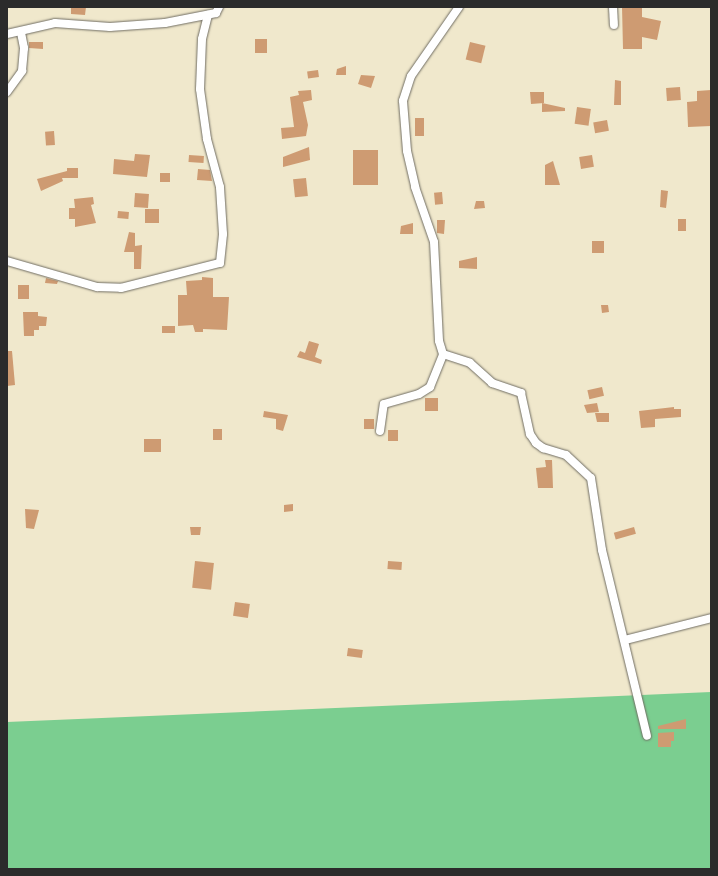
<!DOCTYPE html>
<style>
body{margin:0}
#map{position:relative;width:718px;height:876px;overflow:hidden;background:#f0e8cc;font-family:"Indie Flower",sans-serif}
div>[style]{position:absolute}
[style*='--x']{left:calc(var(--x)*1px);top:calc(var(--y)*1px);width:calc(var(--w)*1px);rotate:calc(var(--a)*1deg)}
.green>*{inset:0;background:#7bce90}
.building>*{inset:0;background:#ce9b72;transform-origin:0 0}
.roads{filter:drop-shadow(0 0 1px #706d63) drop-shadow(0 0 1px #706d63)}
.street>*{height:8px;margin:-4px;padding:0 4px;transform-origin:4px;border-radius:4px;background:#fff}
span{translate:-50% -50%;white-space:nowrap;text-align:center;line-height:1.15;-webkit-text-stroke:4px #fcf5e5;paint-order:stroke}
.frame{position:absolute;inset:0;border:8px solid #2b2b2b;pointer-events:none}
</style>
<div id="map">
<div class="green">
<i style="clip-path:polygon(711px 692px,711px 869px,7px 869px,7px 722px)"></i>
</div>
<div class="building">
<i style="clip-path:polygon(71px 7px,86px 7px,85px 15px,71px 14px)"></i>
<i style="clip-path:polygon(622px 7px,642px 7px,642px 17px,661px 21px,657px 40px,642px 37px,642px 49px,623px 49px)"></i>
<i style="left:267px;top:39px;width:14px;height:12px;rotate:90deg"></i>
<i style="clip-path:polygon(29px 42px,43px 42px,43px 49px,29px 48px)"></i>
<i style="left:470px;top:42px;width:16px;height:18px;rotate:14deg"></i>
<i style="clip-path:polygon(346px 66px,346px 75px,336px 75px,337px 69px)"></i>
<i style="left:318px;top:70px;width:7px;height:11px;rotate:82deg"></i>
<i style="clip-path:polygon(361px 75px,375px 76px,371px 88px,358px 84px)"></i>
<i style="clip-path:polygon(615px 80px,621px 81px,621px 105px,614px 105px)"></i>
<i style="left:680px;top:87px;width:13px;height:14px;rotate:86deg"></i>
<i style="clip-path:polygon(311px 90px,312px 100px,303px 102px,308px 125px,306px 136px,282px 139px,281px 128px,294px 127px,290px 97px,299px 95px,298px 91px)"></i>
<i style="clip-path:polygon(711px 90px,711px 126px,688px 127px,687px 102px,697px 101px,697px 91px)"></i>
<i style="clip-path:polygon(530px 92px,544px 92px,544px 103px,531px 104px)"></i>
<i style="clip-path:polygon(542px 103px,565px 108px,565px 111px,542px 112px)"></i>
<i style="left:577px;top:107px;width:14px;height:17px;rotate:8deg"></i>
<i style="left:415px;top:118px;width:9px;height:18px"></i>
<i style="left:607px;top:120px;width:11px;height:14px;rotate:80deg"></i>
<i style="left:54px;top:131px;width:14px;height:9px;rotate:86deg"></i>
<i style="clip-path:polygon(309px 147px,310px 160px,283px 167px,283px 157px)"></i>
<i style="left:353px;top:150px;width:25px;height:35px"></i>
<i style="clip-path:polygon(135px 154px,150px 155px,147px 177px,113px 174px,114px 159px,134px 161px)"></i>
<i style="left:189px;top:155px;width:15px;height:7px;rotate:4deg"></i>
<i style="left:592px;top:155px;width:12px;height:13px;rotate:81deg"></i>
<i style="clip-path:polygon(553px 161px,560px 185px,545px 185px,545px 165px)"></i>
<i style="clip-path:polygon(67px 168px,78px 168px,78px 178px,62px 178px,63px 181px,41px 191px,37px 179px,67px 171px)"></i>
<i style="clip-path:polygon(198px 169px,210px 170px,212px 181px,197px 180px)"></i>
<i style="left:160px;top:173px;width:10px;height:9px"></i>
<i style="left:306px;top:178px;width:18px;height:13px;rotate:84deg"></i>
<i style="clip-path:polygon(661px 190px,668px 191px,666px 208px,660px 207px)"></i>
<i style="left:442px;top:192px;width:12px;height:8px;rotate:85deg"></i>
<i style="left:135px;top:193px;width:14px;height:14px;rotate:4deg"></i>
<i style="clip-path:polygon(93px 197px,94px 204px,91px 205px,96px 223px,75px 227px,75px 219px,69px 219px,69px 208px,75px 208px,74px 199px)"></i>
<i style="clip-path:polygon(476px 201px,484px 201px,485px 208px,474px 209px)"></i>
<i style="left:145px;top:209px;width:14px;height:14px"></i>
<i style="left:118px;top:211px;width:11px;height:7px;rotate:5deg"></i>
<i style="left:678px;top:219px;width:8px;height:12px"></i>
<i style="clip-path:polygon(437px 220px,445px 220px,444px 234px,437px 233px)"></i>
<i style="clip-path:polygon(413px 223px,413px 234px,400px 234px,401px 226px)"></i>
<i style="clip-path:polygon(129px 232px,135px 233px,135px 246px,142px 245px,141px 269px,134px 269px,134px 252px,124px 252px)"></i>
<i style="left:604px;top:241px;width:12px;height:12px;rotate:90deg"></i>
<i style="clip-path:polygon(477px 257px,477px 269px,459px 268px,459px 261px)"></i>
<i style="clip-path:polygon(202px 277px,213px 278px,213px 297px,229px 297px,227px 330px,203px 329px,203px 332px,195px 332px,193px 325px,178px 326px,178px 295px,187px 295px,186px 281px,202px 280px)"></i>
<i style="clip-path:polygon(46px 278px,58px 281px,57px 284px,45px 283px)"></i>
<i style="left:29px;top:285px;width:14px;height:11px;rotate:90deg"></i>
<i style="clip-path:polygon(601px 305px,608px 305px,609px 312px,602px 313px)"></i>
<i style="clip-path:polygon(23px 312px,38px 312px,38px 316px,47px 317px,46px 326px,39px 326px,39px 330px,34px 330px,34px 336px,24px 336px)"></i>
<i style="left:162px;top:326px;width:13px;height:7px"></i>
<i style="clip-path:polygon(309px 341px,319px 344px,315px 357px,322px 360px,321px 364px,297px 357px,300px 351px,305px 353px)"></i>
<i style="clip-path:polygon(7px 351px,12px 351px,15px 385px,7px 386px)"></i>
<i style="left:602px;top:387px;width:9px;height:15px;rotate:77deg"></i>
<i style="left:425px;top:398px;width:13px;height:13px"></i>
<i style="clip-path:polygon(597px 403px,599px 412px,587px 413px,584px 405px)"></i>
<i style="clip-path:polygon(674px 407px,674px 409px,681px 409px,681px 417px,655px 419px,655px 427px,641px 428px,639px 411px)"></i>
<i style="clip-path:polygon(264px 411px,288px 415px,283px 431px,276px 429px,276px 419px,263px 417px)"></i>
<i style="clip-path:polygon(595px 413px,609px 413px,609px 422px,597px 422px)"></i>
<i style="left:364px;top:419px;width:10px;height:10px"></i>
<i style="left:213px;top:429px;width:9px;height:11px"></i>
<i style="left:388px;top:430px;width:10px;height:11px"></i>
<i style="left:144px;top:439px;width:17px;height:13px"></i>
<i style="clip-path:polygon(545px 460px,552px 460px,553px 488px,538px 488px,536px 468px,546px 467px)"></i>
<i style="clip-path:polygon(293px 504px,293px 511px,284px 512px,284px 505px)"></i>
<i style="clip-path:polygon(25px 509px,39px 510px,34px 529px,26px 528px)"></i>
<i style="clip-path:polygon(190px 527px,201px 527px,200px 535px,191px 535px)"></i>
<i style="left:634px;top:527px;width:7px;height:21px;rotate:74deg"></i>
<i style="left:195px;top:561px;width:19px;height:27px;rotate:6deg"></i>
<i style="left:388px;top:561px;width:14px;height:8px;rotate:4deg"></i>
<i style="left:235px;top:602px;width:15px;height:14px;rotate:8deg"></i>
<i style="left:348px;top:648px;width:15px;height:8px;rotate:8deg"></i>
<i style="clip-path:polygon(686px 719px,686px 729px,658px 729px,658px 726px)"></i>
<i style="clip-path:polygon(674px 732px,674px 741px,671px 741px,671px 747px,658px 747px,658px 733px)"></i>
</div>
<div class="roads">
<div class="street">
<i style="--x:459;--y:7;--w:84;--a:124.8"></i>
<i style="--x:411;--y:76;--w:26;--a:108"></i>
<i style="--x:403;--y:101;--w:50;--a:85.4"></i>
<i style="--x:407;--y:151;--w:37;--a:77"></i>
<i style="--x:415;--y:187;--w:58;--a:70.9"></i>
<i style="--x:434;--y:242;--w:99;--a:87.1"></i>
<i style="--x:439;--y:341;--w:14;--a:73"></i>
<i style="--x:443;--y:354;--w:28;--a:18"></i>
<i style="--x:470;--y:363;--w:30;--a:42"></i>
<i style="--x:492;--y:383;--w:31;--a:19"></i>
<i style="--x:521;--y:393;--w:42;--a:77.6"></i>
<i style="--x:530;--y:434;--w:11;--a:56"></i>
<i style="--x:536;--y:443;--w:9;--a:36"></i>
<i style="--x:543;--y:448;--w:24;--a:17"></i>
<i style="--x:566;--y:455;--w:34;--a:43"></i>
<i style="--x:591;--y:478;--w:73;--a:81.3"></i>
<i style="--x:602;--y:550;--w:191;--a:76.4"></i>
<i style="--x:613;--y:7;--w:18;--a:87"></i>
<i style="--x:7;--y:34;--w:49;--a:-12.9"></i>
<i style="--x:55;--y:23;--w:55;--a:4.2"></i>
<i style="--x:110;--y:27;--w:55;--a:-4.2"></i>
<i style="--x:165;--y:23;--w:52;--a:-11.1"></i>
<i style="--x:216;--y:13;--w:7;--a:-63"></i>
<i style="--x:7;--y:92;--w:26;--a:-54"></i>
<i style="--x:22;--y:71;--w:23;--a:-85"></i>
<i style="--x:24;--y:48;--w:16;--a:-101"></i>
<i style="--x:7;--y:261;--w:94;--a:16.1"></i>
<i style="--x:97;--y:287;--w:24;--a:2"></i>
<i style="--x:121;--y:288;--w:102;--a:-14.2"></i>
<i style="--x:220;--y:263;--w:29;--a:-84"></i>
<i style="--x:223;--y:234;--w:47;--a:-93.7"></i>
<i style="--x:220;--y:187;--w:50;--a:-105.2"></i>
<i style="--x:207;--y:139;--w:50;--a:-98"></i>
<i style="--x:200;--y:89;--w:50;--a:-87.7"></i>
<i style="--x:202;--y:39;--w:25;--a:-76"></i>
<i style="--x:380;--y:431;--w:27;--a:-82"></i>
<i style="--x:384;--y:404;--w:36;--a:-16"></i>
<i style="--x:419;--y:394;--w:13;--a:-32"></i>
<i style="--x:430;--y:387;--w:35;--a:-68"></i>
<i style="--x:625;--y:640;--w:89;--a:-14.3"></i>
</div>
</div>
<div class="frame"></div>
</div>
